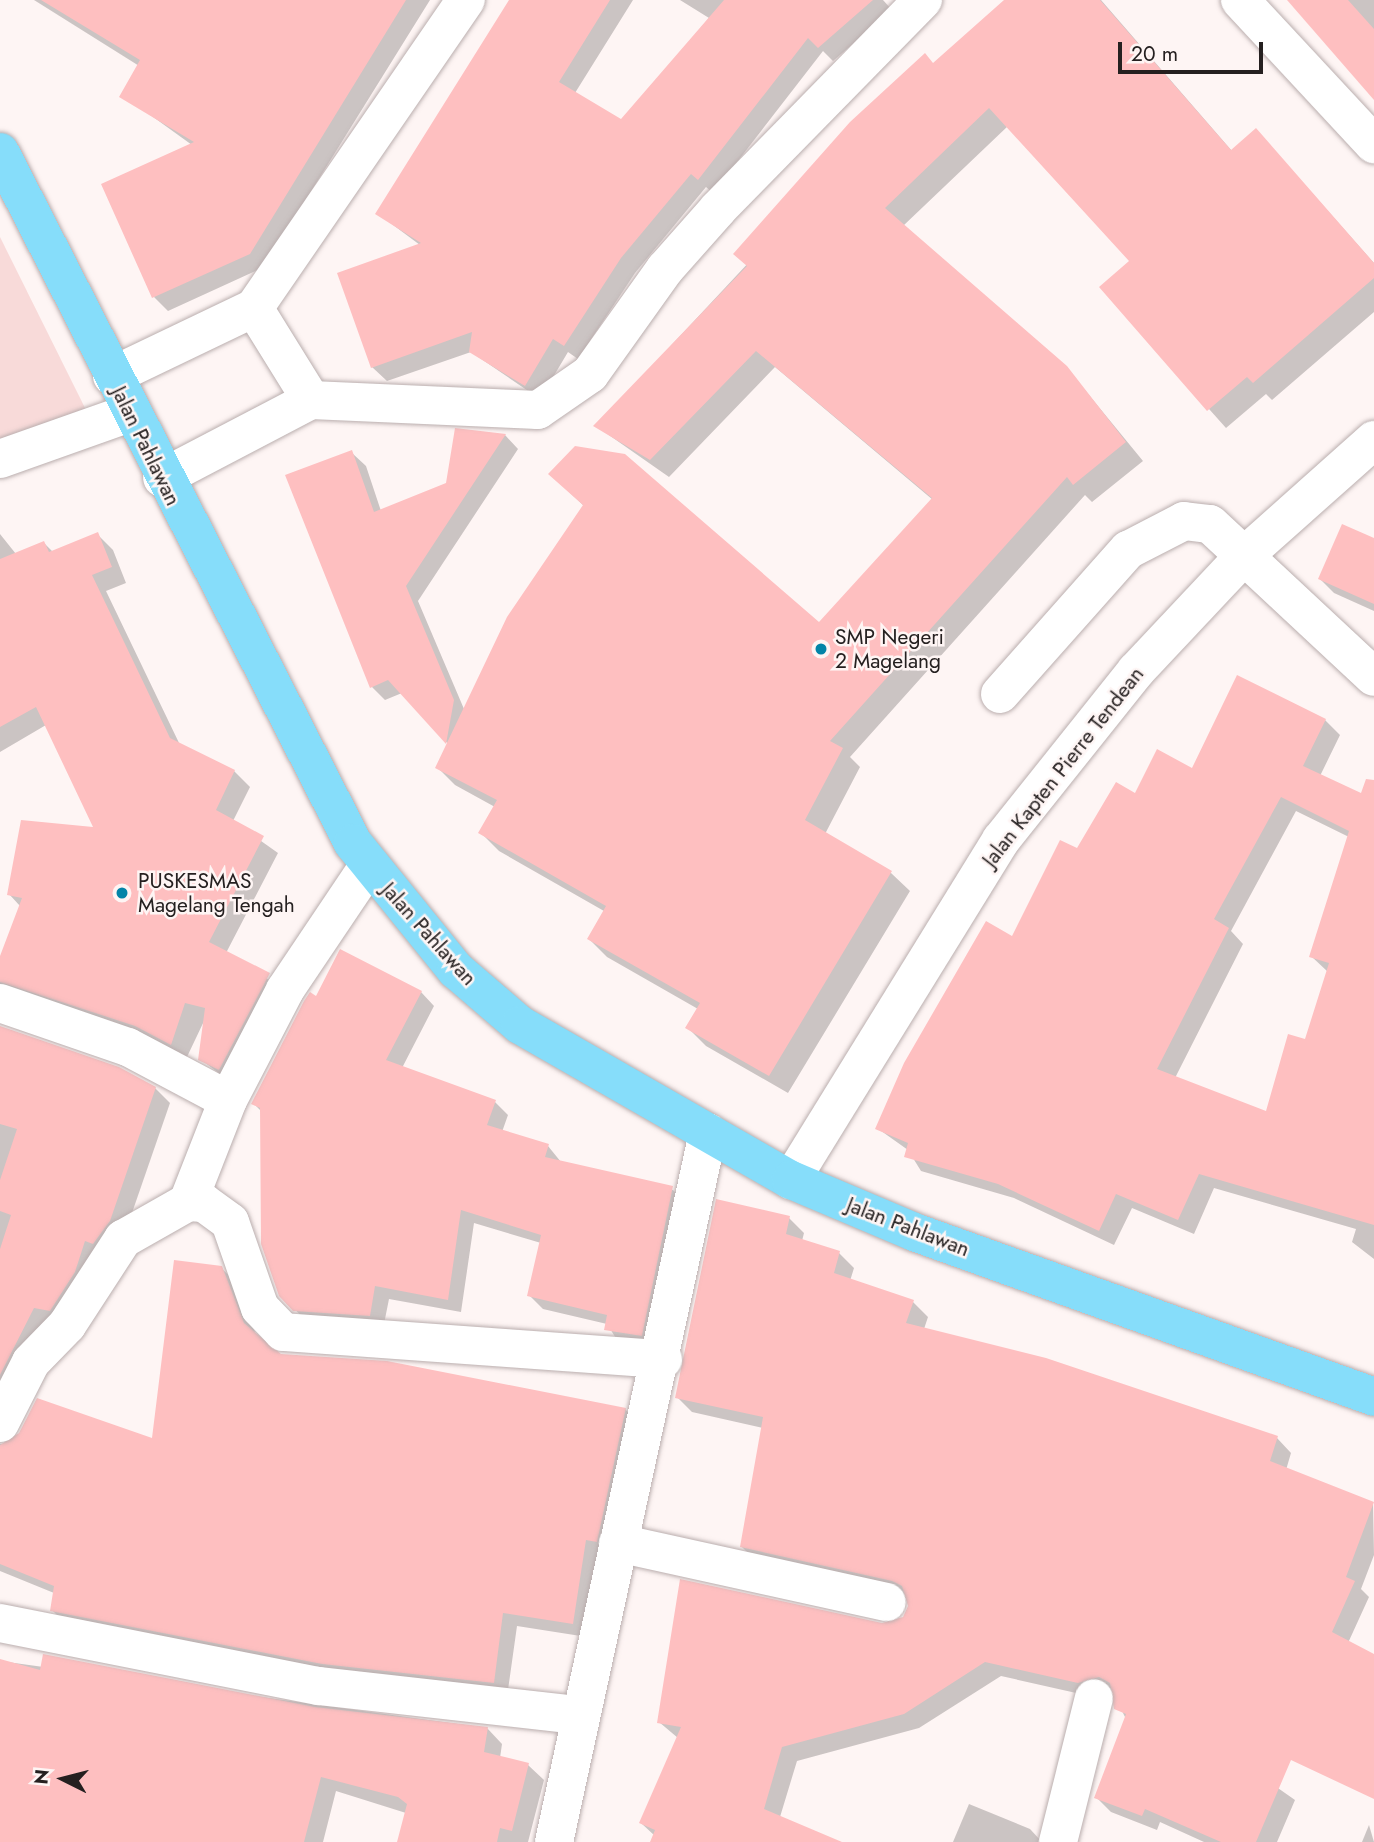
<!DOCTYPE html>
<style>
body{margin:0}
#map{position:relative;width:1374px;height:1842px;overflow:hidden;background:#fef5f4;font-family:Jost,sans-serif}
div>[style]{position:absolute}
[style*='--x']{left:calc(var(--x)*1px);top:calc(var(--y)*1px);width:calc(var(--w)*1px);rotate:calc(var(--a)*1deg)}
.green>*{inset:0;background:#f8dad9}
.shadow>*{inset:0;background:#0003}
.building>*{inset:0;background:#febfc0}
.roads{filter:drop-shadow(0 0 2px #baaeae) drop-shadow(0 0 2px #baaeae)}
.minor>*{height:38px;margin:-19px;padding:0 19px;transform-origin:19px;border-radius:19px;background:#fff}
.major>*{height:38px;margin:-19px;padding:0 19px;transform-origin:19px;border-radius:19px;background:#86ddfa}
.dots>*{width:19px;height:19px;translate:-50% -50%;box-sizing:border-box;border:4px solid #fef5f4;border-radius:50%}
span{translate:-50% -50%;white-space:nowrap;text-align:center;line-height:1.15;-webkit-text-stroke:5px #fef5f4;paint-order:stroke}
.street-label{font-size:21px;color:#252020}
.poi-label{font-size:21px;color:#252020}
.left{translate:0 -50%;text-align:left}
.north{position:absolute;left:28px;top:1744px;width:70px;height:70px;-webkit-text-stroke:5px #fef5f4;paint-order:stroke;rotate:276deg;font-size:19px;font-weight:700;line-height:28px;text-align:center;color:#252020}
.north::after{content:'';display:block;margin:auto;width:24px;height:32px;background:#252020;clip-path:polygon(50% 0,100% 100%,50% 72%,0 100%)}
.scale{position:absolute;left:1118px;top:42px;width:145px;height:32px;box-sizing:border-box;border:4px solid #252020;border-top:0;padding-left:9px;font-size:21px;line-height:24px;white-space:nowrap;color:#252020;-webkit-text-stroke:5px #fef5f4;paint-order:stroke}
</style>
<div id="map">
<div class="green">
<i style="clip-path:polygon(0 237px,89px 416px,0 439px)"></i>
</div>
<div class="shadow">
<i style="clip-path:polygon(34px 0,178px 0,144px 69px)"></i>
<i style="clip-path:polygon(218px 0,430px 0,264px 267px,168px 311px,154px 297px,192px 145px,149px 114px)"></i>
<i style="clip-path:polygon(526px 0,633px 0,575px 93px,622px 122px,709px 18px,680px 0,883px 0,892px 10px,833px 61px,823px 51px,713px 193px,706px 187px,635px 273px,578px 359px,568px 352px,540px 399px,471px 352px,387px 381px,372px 367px,420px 245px,377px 213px)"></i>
<i style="clip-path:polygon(1006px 0,1101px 0,1232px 151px,1256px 130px,1374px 263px,1374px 312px,1272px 400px,1266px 394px,1226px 428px,1101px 288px,1132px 261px,1008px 126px,903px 226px,1066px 367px,1143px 461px,1092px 502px,1085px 495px,850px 757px,860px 767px,825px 834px,891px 873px,910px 891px,788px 1093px,706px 1046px,688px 1028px,698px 1009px,607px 957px,589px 939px,604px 911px,499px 851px,481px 833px,495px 807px,455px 785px,437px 767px,448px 744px,402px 693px,385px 700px,372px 687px,352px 453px,366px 466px,381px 511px,447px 484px,457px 430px,505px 435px,518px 449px,418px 601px,464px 709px,584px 506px,550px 474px,819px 625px,933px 500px,775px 367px,669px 477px,596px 426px,934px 64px)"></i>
<i style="clip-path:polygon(1292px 0,1374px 0,1374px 90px)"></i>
<i style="clip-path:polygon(0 534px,16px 554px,44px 543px,53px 552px,97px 534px,113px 550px,126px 583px,106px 591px,180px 745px,234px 771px,250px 787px,233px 821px,278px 853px,226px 953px,285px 990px,235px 1085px,200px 1059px,205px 1019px,186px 1059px,0 993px,0 961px,20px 906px,9px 894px,96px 829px,46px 725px,0 752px)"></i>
<i style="clip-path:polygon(1374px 540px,1374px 611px,1334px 593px,1320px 579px)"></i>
<i style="clip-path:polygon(evenodd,1325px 720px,1340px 735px,1320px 776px,1374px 800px,1374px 1259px,1352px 1242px,1356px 1229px,1214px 1188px,1194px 1234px,1132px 1208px,1114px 1245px,1014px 1198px,921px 1171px,908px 1150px,877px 1128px,1078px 851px,1135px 795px,1325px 720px,1296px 811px,1349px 837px,1311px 956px,1328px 972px,1306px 1042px,1267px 1113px,1175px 1078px,1243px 944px,1231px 931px,1296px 811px)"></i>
<i style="clip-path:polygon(421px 992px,434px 1006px,402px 1068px,495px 1102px,508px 1115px,502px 1132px,548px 1146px,561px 1162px,673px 1190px,686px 1204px,655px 1348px,619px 1343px,607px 1324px,543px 1309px,529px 1295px,541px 1243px,474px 1223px,461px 1312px,389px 1299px,383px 1329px,309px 1324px,281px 1295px,262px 1112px,253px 1103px,317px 998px)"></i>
<i style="clip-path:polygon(0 1028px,155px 1088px,170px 1103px,124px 1236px,0 1416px)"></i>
<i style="clip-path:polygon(789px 1218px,804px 1233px,802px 1241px,839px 1253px,854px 1268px,850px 1281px,913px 1302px,928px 1317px,924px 1329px,1277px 1438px,1291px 1453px,1286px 1470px,1373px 1503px,1374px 1555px,1361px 1589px,1369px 1597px,1348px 1643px,1374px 1656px,1374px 1770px,1277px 1739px,1262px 1777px,1295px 1800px,1277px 1842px,1204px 1842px,1160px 1822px,1157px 1830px,1111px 1812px,1096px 1797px,1126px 1719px,1113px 1693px,1094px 1697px,1001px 1676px,919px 1728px,797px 1761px,780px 1817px,837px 1842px,652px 1842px,655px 1836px,641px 1823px,678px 1738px,659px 1722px,904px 1619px,910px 1606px,907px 1595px,757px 1562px,742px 1547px,763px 1428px,692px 1412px,677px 1397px)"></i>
<i style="clip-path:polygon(221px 1268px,236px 1282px,256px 1335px,280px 1355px,625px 1409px,639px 1424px,587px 1637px,517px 1626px,507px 1697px,338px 1678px,66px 1624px,52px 1610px,54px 1593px,0 1571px,0 1444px,154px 1440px)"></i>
<i style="clip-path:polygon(0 1661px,487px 1728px,502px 1744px,500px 1758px,528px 1765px,544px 1780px,528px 1842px,399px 1842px,406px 1813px,336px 1791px,323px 1842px,0 1842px)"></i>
<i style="clip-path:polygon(969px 1804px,1030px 1829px,1042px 1842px,953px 1842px)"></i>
<i style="clip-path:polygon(1369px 1825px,1374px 1842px,1362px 1842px)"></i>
</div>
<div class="building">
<i style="clip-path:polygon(41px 0,406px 0,250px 254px,152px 298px,101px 184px,194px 142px,119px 97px,140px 60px)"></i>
<i style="clip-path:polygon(509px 0,610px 0,559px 82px,621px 119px,724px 0,873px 0,818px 48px,808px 38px,698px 180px,691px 174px,621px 258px,564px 346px,553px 339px,525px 386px,469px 352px,472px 332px,371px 368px,337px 273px,421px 243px,375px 214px)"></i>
<i style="clip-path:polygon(1004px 0,1100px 0,1231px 150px,1256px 128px,1374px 263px,1374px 278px,1253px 383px,1247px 377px,1207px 411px,1099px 287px,1129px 261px,989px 108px,885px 208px,1067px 366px,1126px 442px,1073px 485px,1067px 477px,830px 741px,843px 748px,805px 820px,892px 871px,769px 1076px,685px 1028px,700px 1003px,587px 939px,606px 906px,478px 833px,497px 800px,435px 768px,507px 617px,583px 505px,548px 474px,575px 446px,625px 454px,819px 622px,932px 498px,756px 351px,650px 460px,593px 426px,747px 266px,733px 254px,850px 122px,925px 53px,933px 63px)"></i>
<i style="clip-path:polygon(1287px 0,1348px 0,1374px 29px,1374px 100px)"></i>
<i style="clip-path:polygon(455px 428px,506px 434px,406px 586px,454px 700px,446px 744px,388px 680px,370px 688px,285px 475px,352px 450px,374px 512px,446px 483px)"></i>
<i style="clip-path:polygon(1342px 524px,1374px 538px,1374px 604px,1318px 579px)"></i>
<i style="clip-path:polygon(98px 532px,112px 567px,92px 575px,170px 738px,235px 770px,216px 810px,264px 836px,209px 942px,270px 973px,219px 1070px,198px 1060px,205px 1008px,185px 1003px,171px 1045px,135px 1026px,0 982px,0 956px,22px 898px,7px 895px,21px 820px,93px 827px,36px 707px,0 727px,0 559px,44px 541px,49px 552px)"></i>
<i style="clip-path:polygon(evenodd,1237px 675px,1326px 719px,1303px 766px,1361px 793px,1366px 779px,1374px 780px,1374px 1225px,1199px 1174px,1178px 1220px,1116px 1194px,1099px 1231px,998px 1184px,904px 1157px,908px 1143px,875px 1129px,904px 1063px,986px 921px,1012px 936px,1060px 840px,1077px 848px,1116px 782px,1135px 793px,1157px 749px,1192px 768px,1237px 675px,1281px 797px,1349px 831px,1309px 957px,1329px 963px,1305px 1039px,1288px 1034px,1266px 1111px,1157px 1069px,1229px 928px,1214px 919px,1281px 797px)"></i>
<i style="clip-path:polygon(340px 949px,422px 991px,386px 1060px,496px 1100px,487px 1125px,549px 1144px,545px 1157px,673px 1186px,642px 1336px,604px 1330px,607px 1315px,527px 1296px,541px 1235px,461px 1210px,448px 1300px,375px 1286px,370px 1316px,293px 1311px,279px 1296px,261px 1244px,260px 1108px,251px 1104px,304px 1001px,310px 992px,316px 996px)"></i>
<i style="clip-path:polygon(0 1026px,119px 1067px,156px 1087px,110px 1221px,93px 1244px,85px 1241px,75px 1272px,50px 1311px,34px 1308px,0 1375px,0 1249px,11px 1215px,0 1211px,0 1180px,17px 1129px,0 1124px)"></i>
<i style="clip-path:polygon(716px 1199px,790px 1216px,786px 1234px,840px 1251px,834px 1273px,914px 1300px,906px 1323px,1046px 1358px,1278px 1436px,1270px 1461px,1374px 1502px,1346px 1577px,1355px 1581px,1332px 1632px,1374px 1654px,1374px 1799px,1291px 1760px,1256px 1842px,1221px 1842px,1145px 1809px,1142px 1816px,1094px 1798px,1126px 1714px,1114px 1709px,1110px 1683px,1099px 1677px,1078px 1683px,985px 1662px,904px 1714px,782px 1747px,764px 1809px,842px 1842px,650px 1842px,655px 1830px,639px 1823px,681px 1727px,657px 1723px,680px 1579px,882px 1623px,903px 1617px,908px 1606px,902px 1586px,892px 1581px,740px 1547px,763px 1417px,675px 1398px)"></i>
<i style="clip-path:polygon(174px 1260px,222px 1266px,244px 1323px,281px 1354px,387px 1361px,626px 1408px,597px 1542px,586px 1540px,573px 1624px,503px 1613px,494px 1683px,322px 1664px,50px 1611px,54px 1586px,0 1564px,0 1445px,19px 1433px,37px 1398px,152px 1438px)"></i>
<i style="clip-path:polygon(43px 1654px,315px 1707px,488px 1727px,484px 1752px,529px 1763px,512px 1831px,500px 1828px,497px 1842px,397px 1842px,407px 1804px,398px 1797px,321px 1777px,304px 1842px,0 1842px,0 1659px,40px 1670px)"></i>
</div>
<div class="roads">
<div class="minor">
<i style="--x:1240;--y:0;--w:197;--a:47.1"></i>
<i style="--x:254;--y:308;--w:374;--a:-55.5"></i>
<i style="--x:112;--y:376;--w:157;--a:-25.6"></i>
<i style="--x:254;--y:308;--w:108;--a:58.2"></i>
<i style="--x:311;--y:400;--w:168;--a:152.4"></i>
<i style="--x:311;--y:400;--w:227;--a:2.5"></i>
<i style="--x:538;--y:410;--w:63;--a:-34.7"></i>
<i style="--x:590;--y:374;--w:129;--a:-54.5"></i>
<i style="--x:665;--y:269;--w:80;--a:-48.5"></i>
<i style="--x:718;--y:209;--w:293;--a:-45.6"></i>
<i style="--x:0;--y:459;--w:138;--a:-19.5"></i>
<i style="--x:1000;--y:694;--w:193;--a:-48.4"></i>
<i style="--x:1128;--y:550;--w:63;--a:-27.4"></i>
<i style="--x:1184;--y:521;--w:26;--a:7"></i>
<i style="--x:1210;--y:524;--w:224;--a:43"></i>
<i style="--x:0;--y:1003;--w:135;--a:19"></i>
<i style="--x:128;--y:1047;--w:113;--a:27.9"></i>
<i style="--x:791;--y:1180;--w:400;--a:-58.3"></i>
<i style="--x:1001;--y:840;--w:216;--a:-51.4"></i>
<i style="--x:1136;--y:671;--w:159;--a:-46.8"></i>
<i style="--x:1245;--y:555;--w:173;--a:-41.7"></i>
<i style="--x:188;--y:1202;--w:110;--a:-68.6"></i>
<i style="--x:228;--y:1100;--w:124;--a:-62.6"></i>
<i style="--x:285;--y:990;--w:151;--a:-56.1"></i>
<i style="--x:0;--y:1423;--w:68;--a:-63.1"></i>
<i style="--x:31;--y:1362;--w:52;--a:-45.8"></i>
<i style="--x:67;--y:1325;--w:103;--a:-56.9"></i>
<i style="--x:123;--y:1239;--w:75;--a:-29.6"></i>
<i style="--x:188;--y:1202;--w:16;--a:4"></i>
<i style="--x:204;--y:1203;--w:32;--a:36"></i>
<i style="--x:230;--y:1222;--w:91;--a:70.8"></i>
<i style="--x:260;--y:1308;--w:33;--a:46"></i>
<i style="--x:283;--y:1332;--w:381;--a:4.1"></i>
<i style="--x:618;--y:1543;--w:275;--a:12.4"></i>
<i style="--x:0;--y:1623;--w:325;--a:11.2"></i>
<i style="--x:319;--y:1686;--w:262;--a:6.4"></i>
<i style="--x:554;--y:1842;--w:726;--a:-77.75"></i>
<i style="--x:1058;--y:1842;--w:148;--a:-76"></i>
</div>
<div class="major">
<i style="--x:0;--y:152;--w:776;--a:62.94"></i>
<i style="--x:353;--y:843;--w:164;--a:51"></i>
<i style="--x:456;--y:970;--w:84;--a:40.7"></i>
<i style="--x:520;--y:1025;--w:312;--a:29.8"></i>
<i style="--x:791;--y:1180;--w:134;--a:22.9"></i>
<i style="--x:914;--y:1232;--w:489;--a:19.7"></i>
</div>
</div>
<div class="dots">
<i style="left:821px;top:649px;background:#0384a8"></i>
<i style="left:122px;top:893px;background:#0384a8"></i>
</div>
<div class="street-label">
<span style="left:146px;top:446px;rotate:64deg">Jalan Pahlawan</span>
<span style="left:1063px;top:767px;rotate:-52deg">Jalan Kapten Pierre Tendean</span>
<span style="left:429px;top:934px;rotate:48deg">Jalan Pahlawan</span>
<span style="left:908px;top:1227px;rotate:21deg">Jalan Pahlawan</span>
</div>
<div class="poi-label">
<span class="left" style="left:835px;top:649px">SMP Negeri<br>2 Magelang</span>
<span class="left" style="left:138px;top:893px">PUSKESMAS<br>Magelang Tengah</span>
</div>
<div class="north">N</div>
<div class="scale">20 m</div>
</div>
